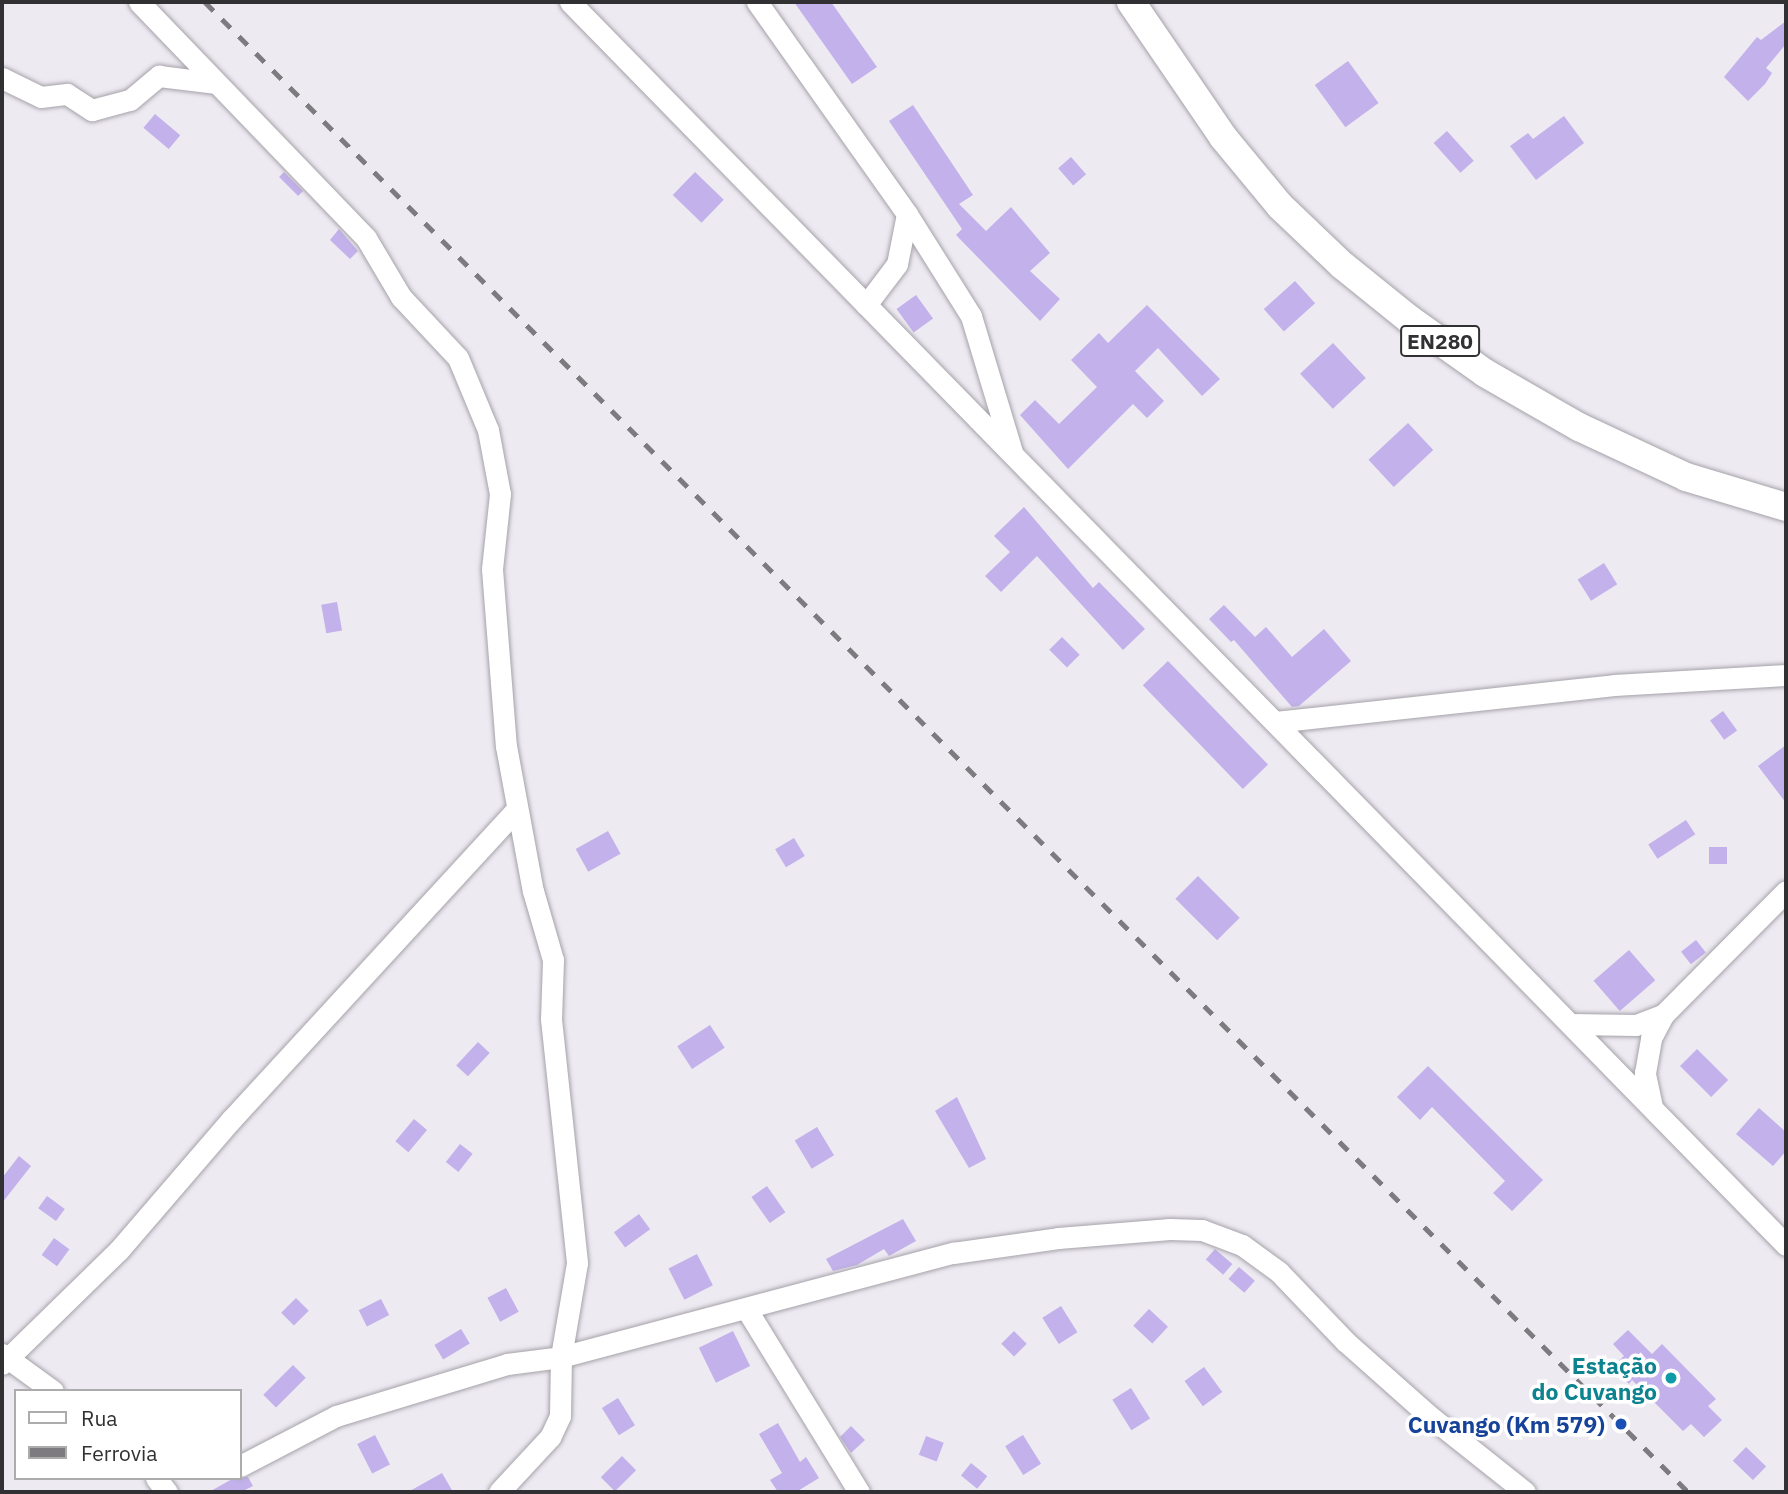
<!DOCTYPE html>
<meta charset="utf-8">
<style>
body{margin:0}
#map{position:relative;width:1788px;height:1494px;overflow:hidden;background:#eeeaf2;font-family:"IBM Plex Sans",sans-serif}
div>[style]{position:absolute}
[style*='--x']{left:calc(var(--x)*1px);top:calc(var(--y)*1px);width:calc(var(--w)*1px);rotate:calc(var(--a)*1deg)}
.building>*{inset:0;background:#c2b1ea;transform-origin:0 0}
.roads{filter:drop-shadow(0 0 2px #a5a2a9) drop-shadow(0 0 2px #a5a2a9)}
.minor>*{height:21px;margin:-10.5px;padding:0 10.5px;transform-origin:10.5px;border-radius:10.5px;background:#fff}
.major>*{height:28px;margin:-14px;padding:0 14px;transform-origin:14px;border-radius:14px;background:#fff}
.rail>*{height:5px;margin-top:-2.5px;transform-origin:0;background:repeating-linear-gradient(90deg,#7e7b80 0 12px,transparent 0 24px)}
.dots>*{width:19px;height:19px;translate:-50% -50%;box-sizing:border-box;border:4px solid #fff;border-radius:50%}
span{translate:-50% -50%;white-space:nowrap;text-align:center;line-height:1.15;-webkit-text-stroke:7px #fff;paint-order:stroke}
.shield-label span{padding:2px 5px;background:#fff;border:2px solid;border-radius:5px;-webkit-text-stroke-width:0}
.shield-label{font-size:21px;color:#313033;font-weight:700}
.culture-label{font-size:23px;color:#0d838f;font-weight:700}
.right{translate:-100% -50%;text-align:right}
.transit-label{font-size:23px;color:#164399;font-weight:700}
.frame{position:absolute;inset:0;border:4px solid #313033;pointer-events:none}
.legend{position:absolute;left:14px;top:1389px;width:228px;height:91px;box-sizing:border-box;background:#fff;border:2px solid #adacad;margin:0;padding:9px 12px;list-style:none;font-size:21px;color:#313033}
.legend li{display:flex;align-items:center;gap:14px;height:35px}
.legend b{width:35px;border:2px solid #adacad}
</style>
<div id="map">
<div class="building">
<i style="clip-path:polygon(794px 2px,831px 2px,877px 67px,852px 84px)"></i>
<i style="clip-path:polygon(1786px 21px,1786px 44px,1766px 68px,1772px 73px,1765px 84px,1748px 101px,1724px 77px,1757px 37px,1761px 40px)"></i>
<i style="left:1348px;top:61px;width:52px;height:41px;rotate:54deg"></i>
<i style="clip-path:polygon(913px 105px,973px 195px,959px 204px,986px 231px,1011px 207px,1050px 253px,1030px 271px,1060px 299px,1040px 321px,956px 235px,962px 229px,889px 121px)"></i>
<i style="left:155px;top:114px;width:33px;height:18px;rotate:40deg"></i>
<i style="clip-path:polygon(1564px 116px,1584px 143px,1536px 180px,1510px 146px,1528px 133px,1533px 139px)"></i>
<i style="left:1447px;top:131px;width:40px;height:18px;rotate:48deg"></i>
<i style="left:1071px;top:157px;width:23px;height:17px;rotate:49deg"></i>
<i style="left:284px;top:172px;width:27px;height:7px;rotate:45deg"></i>
<i style="left:695px;top:172px;width:40px;height:32px;rotate:44deg"></i>
<i style="clip-path:polygon(339px 229px,358px 251px,350px 259px,330px 240px)"></i>
<i style="left:1295px;top:281px;width:30px;height:42px;rotate:48deg"></i>
<i style="left:916px;top:295px;width:29px;height:24px;rotate:54deg"></i>
<i style="clip-path:polygon(1147px 305px,1220px 379px,1202px 396px,1158px 348px,1135px 371px,1164px 401px,1147px 418px,1133px 404px,1068px 469px,1020px 415px,1035px 400px,1059px 424px,1097px 387px,1071px 360px,1099px 333px,1108px 343px)"></i>
<i style="left:1333px;top:343px;width:48px;height:45px;rotate:47deg"></i>
<i style="left:1408px;top:423px;width:37px;height:54px;rotate:47deg"></i>
<i style="clip-path:polygon(1024px 507px,1093px 588px,1099px 582px,1145px 629px,1123px 650px,1037px 556px,1001px 592px,985px 576px,1010px 552px,994px 536px)"></i>
<i style="left:1604px;top:563px;width:25px;height:31px;rotate:58deg"></i>
<i style="left:337px;top:602px;width:29px;height:16px;rotate:80deg"></i>
<i style="clip-path:polygon(1224px 605px,1255px 637px,1266px 627px,1292px 657px,1324px 629px,1351px 661px,1299px 706px,1292px 707px,1234px 640px,1231px 642px,1209px 619px)"></i>
<i style="left:1062px;top:637px;width:25px;height:18px;rotate:45deg"></i>
<i style="left:1168px;top:661px;width:144px;height:35px;rotate:46deg"></i>
<i style="left:1723px;top:711px;width:24px;height:16px;rotate:54deg"></i>
<i style="clip-path:polygon(1786px 745px,1786px 803px,1758px 766px)"></i>
<i style="left:1686px;top:820px;width:17px;height:45px;rotate:57deg"></i>
<i style="left:608px;top:831px;width:26px;height:37px;rotate:61deg"></i>
<i style="left:794px;top:838px;width:21px;height:22px;rotate:59deg"></i>
<i style="left:1709px;top:847px;width:18px;height:17px"></i>
<i style="left:1198px;top:876px;width:59px;height:32px;rotate:45deg"></i>
<i style="left:1696px;top:940px;width:16px;height:19px;rotate:52deg"></i>
<i style="left:1629px;top:950px;width:40px;height:47px;rotate:49deg"></i>
<i style="left:710px;top:1025px;width:27px;height:39px;rotate:57deg"></i>
<i style="left:478px;top:1042px;width:16px;height:32px;rotate:43deg"></i>
<i style="left:1697px;top:1049px;width:44px;height:24px;rotate:45deg"></i>
<i style="clip-path:polygon(1428px 1066px,1543px 1180px,1512px 1211px,1493px 1193px,1505px 1181px,1432px 1107px,1420px 1120px,1397px 1097px)"></i>
<i style="clip-path:polygon(957px 1097px,986px 1159px,969px 1168px,935px 1111px)"></i>
<i style="clip-path:polygon(1759px 1108px,1786px 1132px,1786px 1151px,1773px 1166px,1736px 1134px)"></i>
<i style="left:414px;top:1119px;width:17px;height:29px;rotate:40deg"></i>
<i style="left:817px;top:1127px;width:33px;height:26px;rotate:59deg"></i>
<i style="left:460px;top:1144px;width:16px;height:23px;rotate:38deg"></i>
<i style="clip-path:polygon(19px 1156px,31px 1166px,2px 1203px,2px 1178px)"></i>
<i style="left:767px;top:1186px;width:32px;height:19px;rotate:55deg"></i>
<i style="left:47px;top:1196px;width:22px;height:15px;rotate:36deg"></i>
<i style="left:639px;top:1214px;width:19px;height:31px;rotate:54deg"></i>
<i style="clip-path:polygon(903px 1219px,916px 1241px,889px 1256px,884px 1249px,857px 1265px,833px 1271px,826px 1259px)"></i>
<i style="left:54px;top:1238px;width:19px;height:21px;rotate:36deg"></i>
<i style="left:1215px;top:1249px;width:23px;height:14px;rotate:41deg"></i>
<i style="left:697px;top:1254px;width:35px;height:32px;rotate:63deg"></i>
<i style="left:1239px;top:1267px;width:21px;height:16px;rotate:41deg"></i>
<i style="left:506px;top:1288px;width:27px;height:21px;rotate:62deg"></i>
<i style="left:296px;top:1298px;width:18px;height:21px;rotate:45deg"></i>
<i style="left:381px;top:1299px;width:18px;height:25px;rotate:63deg"></i>
<i style="left:1061px;top:1306px;width:31px;height:22px;rotate:58deg"></i>
<i style="left:1149px;top:1309px;width:26px;height:23px;rotate:43deg"></i>
<i style="left:461px;top:1329px;width:17px;height:31px;rotate:59deg"></i>
<i style="clip-path:polygon(1628px 1330px,1652px 1354px,1662px 1344px,1716px 1399px,1708px 1406px,1722px 1420px,1704px 1437px,1691px 1424px,1683px 1431px,1632px 1380px,1629px 1384px,1612px 1367px,1624px 1356px,1613px 1344px)"></i>
<i style="left:733px;top:1331px;width:39px;height:38px;rotate:64deg"></i>
<i style="left:1014px;top:1331px;width:18px;height:18px;rotate:45deg"></i>
<i style="left:293px;top:1365px;width:18px;height:42px;rotate:45deg"></i>
<i style="left:1204px;top:1367px;width:31px;height:24px;rotate:54deg"></i>
<i style="left:1131px;top:1388px;width:36px;height:22px;rotate:58deg"></i>
<i style="left:618px;top:1398px;width:32px;height:19px;rotate:58deg"></i>
<i style="clip-path:polygon(778px 1423px,800px 1462px,806px 1457px,819px 1478px,796px 1492px,778px 1492px,770px 1480px,782px 1473px,759px 1434px)"></i>
<i style="clip-path:polygon(851px 1426px,865px 1440px,851px 1453px,840px 1437px)"></i>
<i style="left:375px;top:1435px;width:33px;height:20px;rotate:63deg"></i>
<i style="left:1023px;top:1435px;width:34px;height:21px;rotate:58deg"></i>
<i style="left:926px;top:1436px;width:19px;height:20px;rotate:21deg"></i>
<i style="left:1746px;top:1447px;width:28px;height:19px;rotate:44deg"></i>
<i style="left:622px;top:1456px;width:20px;height:30px;rotate:45deg"></i>
<i style="left:971px;top:1463px;width:21px;height:16px;rotate:39deg"></i>
<i style="clip-path:polygon(442px 1473px,453px 1492px,408px 1492px)"></i>
<i style="clip-path:polygon(248px 1477px,253px 1486px,241px 1492px,209px 1492px,234px 1478px)"></i>
</div>
<div class="roads">
<div class="minor">
<i style="--x:139;--y:2;--w:327;--a:46.1"></i>
<i style="--x:366;--y:238;--w:69;--a:59.3"></i>
<i style="--x:401;--y:297;--w:83;--a:46.9"></i>
<i style="--x:458;--y:358;--w:78;--a:67.4"></i>
<i style="--x:488;--y:430;--w:65;--a:79.4"></i>
<i style="--x:500;--y:494;--w:75;--a:96.1"></i>
<i style="--x:492;--y:569;--w:178;--a:85.5"></i>
<i style="--x:506;--y:746;--w:147;--a:79.5"></i>
<i style="--x:533;--y:891;--w:72;--a:73.8"></i>
<i style="--x:553;--y:960;--w:59;--a:91.9"></i>
<i style="--x:551;--y:1019;--w:245;--a:83.9"></i>
<i style="--x:577;--y:1263;--w:95;--a:99.7"></i>
<i style="--x:561;--y:1357;--w:59;--a:91"></i>
<i style="--x:560;--y:1416;--w:23;--a:115"></i>
<i style="--x:550;--y:1437;--w:75;--a:132.8"></i>
<i style="--x:570;--y:2;--w:1739;--a:45.63"></i>
<i style="--x:757;--y:2;--w:260;--a:54.7"></i>
<i style="--x:907;--y:214;--w:120;--a:57.9"></i>
<i style="--x:971;--y:316;--w:142;--a:73.2"></i>
<i style="--x:2;--y:78;--w:43;--a:26"></i>
<i style="--x:41;--y:97;--w:26;--a:-7"></i>
<i style="--x:67;--y:94;--w:30;--a:33"></i>
<i style="--x:92;--y:110;--w:39;--a:-15"></i>
<i style="--x:130;--y:100;--w:38;--a:-40"></i>
<i style="--x:159;--y:76;--w:56;--a:7.1"></i>
<i style="--x:866;--y:305;--w:51;--a:-52.9"></i>
<i style="--x:897;--y:264;--w:51;--a:-78.7"></i>
<i style="--x:1275;--y:722;--w:341;--a:-6.2"></i>
<i style="--x:1614;--y:685;--w:172;--a:-3.3"></i>
<i style="--x:1571;--y:1024;--w:65;--a:0.9"></i>
<i style="--x:1636;--y:1025;--w:30;--a:-21"></i>
<i style="--x:1652;--y:1107;--w:35;--a:-102"></i>
<i style="--x:1645;--y:1073;--w:36;--a:-80"></i>
<i style="--x:1651;--y:1038;--w:27;--a:-62"></i>
<i style="--x:1664;--y:1014;--w:173;--a:-45.2"></i>
<i style="--x:747;--y:1310;--w:214;--a:58.4"></i>
<i style="--x:2;--y:1354;--w:63;--a:36"></i>
<i style="--x:2;--y:1364;--w:163;--a:-44.3"></i>
<i style="--x:119;--y:1250;--w:172;--a:-49.3"></i>
<i style="--x:231;--y:1120;--w:421;--a:-47.4"></i>
<i style="--x:240;--y:1466;--w:108;--a:-27.5"></i>
<i style="--x:336;--y:1416;--w:179;--a:-16.9"></i>
<i style="--x:507;--y:1364;--w:54;--a:-7.4"></i>
<i style="--x:561;--y:1357;--w:406;--a:-14.9"></i>
<i style="--x:953;--y:1253;--w:106;--a:-8.1"></i>
<i style="--x:1058;--y:1238;--w:112;--a:-4.6"></i>
<i style="--x:1170;--y:1229;--w:32;--a:2"></i>
<i style="--x:1202;--y:1230;--w:43;--a:20.6"></i>
<i style="--x:1242;--y:1245;--w:46;--a:36.1"></i>
<i style="--x:1279;--y:1272;--w:97;--a:46.3"></i>
<i style="--x:1346;--y:1342;--w:108;--a:41.6"></i>
<i style="--x:1427;--y:1414;--w:125;--a:38.5"></i>
<i style="--x:156;--y:1478;--w:18;--a:52"></i>
</div>
<div class="major">
<i style="--x:1131;--y:2;--w:163;--a:55.7"></i>
<i style="--x:1223;--y:137;--w:89;--a:50.4"></i>
<i style="--x:1280;--y:206;--w:86;--a:43.6"></i>
<i style="--x:1342;--y:265;--w:86;--a:38.9"></i>
<i style="--x:1409;--y:319;--w:93;--a:35.4"></i>
<i style="--x:1485;--y:373;--w:108;--a:29.9"></i>
<i style="--x:1579;--y:427;--w:118;--a:25"></i>
<i style="--x:1686;--y:477;--w:104;--a:16.7"></i>
</div>
</div>
<div class="rail">
<i style="--x:205;--y:2;--w:2102;--a:45.13"></i>
</div>
<div class="dots">
<i style="left:1671px;top:1378px;background:#0f9aa8"></i>
<i style="left:1621px;top:1424px;background:#1a4fb4"></i>
</div>
<div class="shield-label">
<span style="left:1440px;top:341px">EN280</span>
</div>
<div class="culture-label">
<span class="right" style="left:1657px;top:1378px">Estação<br>do Cuvango</span>
</div>
<div class="transit-label">
<span class="right" style="left:1605px;top:1424px">Cuvango (Km 579)</span>
</div>
<div class="frame"></div>
<ul class="legend">
<li><b style="height:9px;background:#fff"></b>Rua</li>
<li><b style="height:9px;background:#7e7b80"></b>Ferrovia</li>
</ul>
</div>
